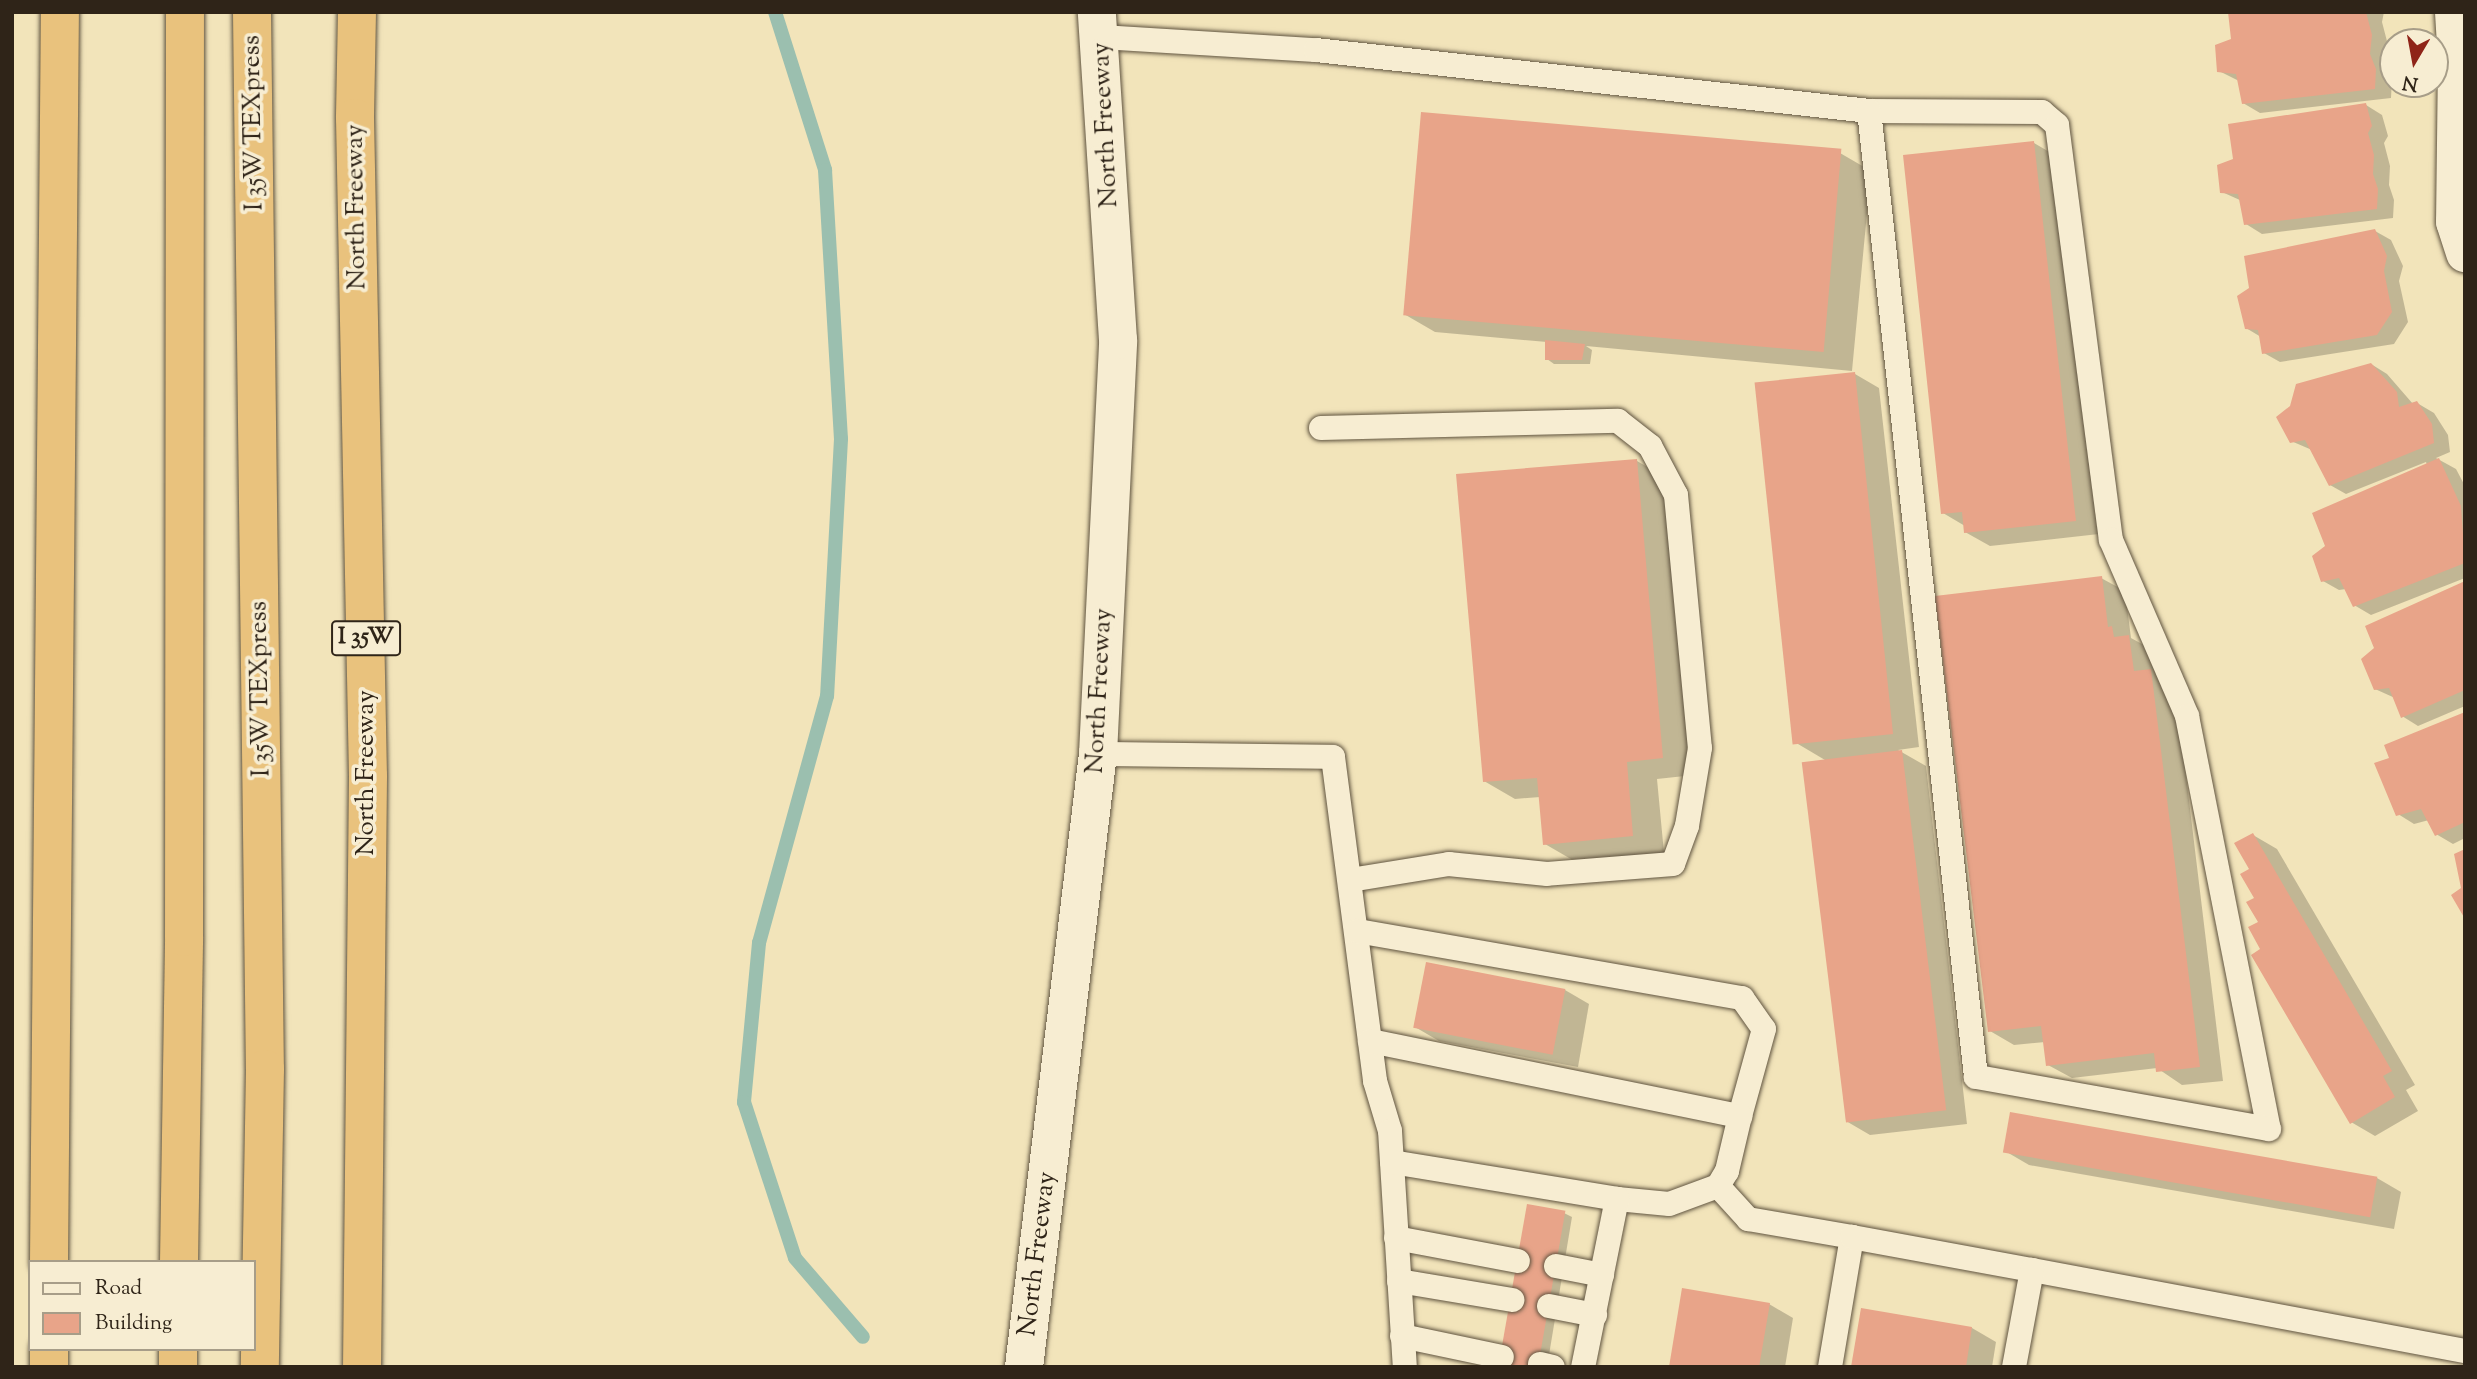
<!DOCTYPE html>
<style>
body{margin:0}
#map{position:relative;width:2477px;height:1379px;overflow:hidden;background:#f2e4ba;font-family:"Sorts Mill Goudy",serif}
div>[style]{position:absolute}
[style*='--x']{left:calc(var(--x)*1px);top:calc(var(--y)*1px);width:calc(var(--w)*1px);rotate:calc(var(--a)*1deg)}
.shadow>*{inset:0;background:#0003}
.stream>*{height:14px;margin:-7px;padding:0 7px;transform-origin:7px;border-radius:7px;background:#9bbfaf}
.building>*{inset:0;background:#e8a489;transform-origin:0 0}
.roads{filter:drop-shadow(0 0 2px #605440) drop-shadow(0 0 2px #605440)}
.lane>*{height:24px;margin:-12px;padding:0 12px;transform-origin:12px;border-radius:12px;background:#f7edd2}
.street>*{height:38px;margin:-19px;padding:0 19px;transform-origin:19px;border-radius:19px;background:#f7edd2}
.secondary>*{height:38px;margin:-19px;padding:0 19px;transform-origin:19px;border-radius:19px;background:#f7edd2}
.highway>*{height:38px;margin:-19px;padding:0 19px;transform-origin:19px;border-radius:19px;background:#e9c27d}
span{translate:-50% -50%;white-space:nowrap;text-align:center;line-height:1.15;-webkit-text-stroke:7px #f7edd2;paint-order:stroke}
.shield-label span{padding:2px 5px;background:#f7edd2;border:2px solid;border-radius:5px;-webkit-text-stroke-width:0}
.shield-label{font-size:24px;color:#2f2418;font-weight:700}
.street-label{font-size:26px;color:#2f2418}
.frame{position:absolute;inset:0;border:14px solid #2f2418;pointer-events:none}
.legend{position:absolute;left:28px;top:1260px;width:228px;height:91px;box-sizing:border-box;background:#f7edd2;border:2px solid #a79d88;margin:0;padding:9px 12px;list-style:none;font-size:21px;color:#2f2418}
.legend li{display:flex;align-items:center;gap:14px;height:35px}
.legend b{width:35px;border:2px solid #a79d88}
.north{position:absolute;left:2379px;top:28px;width:70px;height:70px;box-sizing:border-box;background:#f7edd2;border:2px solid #a79d88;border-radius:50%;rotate:190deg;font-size:19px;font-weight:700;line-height:28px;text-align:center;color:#2f2418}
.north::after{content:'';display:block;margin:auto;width:24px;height:32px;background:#8f2418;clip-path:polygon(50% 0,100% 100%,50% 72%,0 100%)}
</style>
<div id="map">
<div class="shadow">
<i style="clip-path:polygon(2229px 12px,2384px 12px,2382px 22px,2388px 45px,2386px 64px,2392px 79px,2391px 98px,2260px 113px,2243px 103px,2239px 81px,2219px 71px,2233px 40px)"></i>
<i style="clip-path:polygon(2366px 105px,2382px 115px,2388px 136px,2384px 143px,2390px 166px,2389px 185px,2394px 200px,2393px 218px,2262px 234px,2246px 224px,2242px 201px,2222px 192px)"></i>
<i style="clip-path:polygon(2034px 143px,2058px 157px,2099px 534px,1990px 546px,1965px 532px,1965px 526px,1943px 513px)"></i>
<i style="clip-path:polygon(1840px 153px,1871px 171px,1852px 371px,1586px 346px,1592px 350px,1590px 364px,1554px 364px,1547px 359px,1547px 342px,1435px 332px,1404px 314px)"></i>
<i style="clip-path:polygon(2375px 231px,2391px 240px,2403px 266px,2399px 281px,2408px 322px,2394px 344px,2280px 362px,2264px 353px,2261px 337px,2246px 328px)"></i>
<i style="clip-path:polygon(2371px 364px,2387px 374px,2413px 404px,2417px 403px,2434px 413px,2448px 435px,2450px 452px,2436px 458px,2456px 469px,2465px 486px,2465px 578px,2371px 615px,2354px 605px,2346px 589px,2339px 590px,2323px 581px,2427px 465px,2426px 462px,2346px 494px,2330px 485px,2312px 450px,2291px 441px)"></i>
<i style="clip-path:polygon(1855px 374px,1879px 388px,1919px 747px,1898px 750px,1926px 766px,1967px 1124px,1870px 1135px,1846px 1121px,1825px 760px,1798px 744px)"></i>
<i style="clip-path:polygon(1637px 461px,1668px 479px,1694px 775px,1657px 779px,1664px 853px,1576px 862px,1545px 844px,1540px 797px,1515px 799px,1484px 781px)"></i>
<i style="clip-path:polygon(2101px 578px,2125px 591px,2131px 638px,2153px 650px,2175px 685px,2223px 1081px,2182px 1085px,2157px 1068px,2072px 1078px,2048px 1065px,2045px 1042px,2014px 1045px,1990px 1031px)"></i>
<i style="clip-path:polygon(2465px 583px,2465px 706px,2418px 726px,2402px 716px,2395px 698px,2375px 689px)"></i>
<i style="clip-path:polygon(2465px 714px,2465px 838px,2453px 844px,2436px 834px,2429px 820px,2414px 824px,2398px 814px,2391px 759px)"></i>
<i style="clip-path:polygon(2253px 835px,2277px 849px,2415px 1085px,2406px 1090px,2418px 1111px,2375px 1136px,2351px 1122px,2263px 949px,2252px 870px)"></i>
<i style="clip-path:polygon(1565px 990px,1589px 1004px,1578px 1067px,1439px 1041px,1415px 1027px)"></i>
<i style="clip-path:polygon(2005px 1151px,2377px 1178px,2401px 1192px,2394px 1229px,2029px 1165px)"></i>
<i style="clip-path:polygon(1564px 1213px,1572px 1217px,1547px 1367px,1502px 1367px)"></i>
<i style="clip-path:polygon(1769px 1304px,1793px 1318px,1785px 1367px,1670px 1367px)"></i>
<i style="clip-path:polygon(1972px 1328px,1996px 1342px,1992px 1367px,1853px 1367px)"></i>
</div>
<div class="stream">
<i style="--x:775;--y:12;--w:166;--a:72.4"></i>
<i style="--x:825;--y:170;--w:269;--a:86.6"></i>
<i style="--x:841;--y:439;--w:257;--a:93.1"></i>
<i style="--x:827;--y:696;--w:256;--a:105.4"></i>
<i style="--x:759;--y:943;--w:160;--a:95.4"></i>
<i style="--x:744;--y:1102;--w:164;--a:71.9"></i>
<i style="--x:795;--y:1258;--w:104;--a:49.3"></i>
</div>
<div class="building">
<i style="clip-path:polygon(2228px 12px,2366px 12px,2372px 35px,2370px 54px,2376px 69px,2375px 89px,2242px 104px,2236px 74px,2217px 72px,2215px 45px,2231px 39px)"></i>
<i style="clip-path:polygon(2366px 103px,2372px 126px,2368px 133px,2374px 155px,2373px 174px,2378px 189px,2377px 209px,2244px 225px,2238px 194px,2220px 193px,2217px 165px,2233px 159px,2228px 124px)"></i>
<i style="left:1421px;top:112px;width:422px;height:204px;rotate:5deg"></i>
<i style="clip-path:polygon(2034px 141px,2076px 521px,1964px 533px,1962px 512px,1941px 514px,1903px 155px)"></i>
<i style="clip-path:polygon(2375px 229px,2387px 256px,2384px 271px,2392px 312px,2377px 335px,2262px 354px,2258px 330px,2245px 329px,2237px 296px,2249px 288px,2244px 256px)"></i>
<i style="clip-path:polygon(1545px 340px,1585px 344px,1582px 360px,1545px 360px)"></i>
<i style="clip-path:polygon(2371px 363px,2397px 392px,2399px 407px,2417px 401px,2432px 424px,2434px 443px,2329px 486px,2305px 440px,2290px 443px,2276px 417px,2290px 406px,2296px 384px)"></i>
<i style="left:1855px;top:372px;width:364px;height:101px;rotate:84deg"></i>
<i style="clip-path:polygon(2439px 458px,2461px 506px,2465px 563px,2353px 607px,2339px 578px,2321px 582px,2312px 556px,2325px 546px,2312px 513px)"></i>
<i style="clip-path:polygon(1637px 459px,1663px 758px,1627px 762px,1633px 836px,1543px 845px,1537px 778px,1483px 782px,1456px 474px)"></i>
<i style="clip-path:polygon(2102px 576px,2108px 627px,2112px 626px,2114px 637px,2129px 635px,2134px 671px,2151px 669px,2200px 1067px,2156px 1072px,2154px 1053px,2046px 1066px,2041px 1026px,1988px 1032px,1935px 596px)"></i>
<i style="clip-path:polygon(2465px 581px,2465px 690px,2401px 718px,2389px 688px,2374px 690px,2361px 659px,2374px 648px,2365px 626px)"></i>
<i style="clip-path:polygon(2465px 712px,2465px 822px,2435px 836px,2421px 809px,2396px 816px,2374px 763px,2389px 758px,2384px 745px)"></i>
<i style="left:1902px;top:750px;width:363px;height:101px;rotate:83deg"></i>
<i style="clip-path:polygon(2253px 833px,2392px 1071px,2383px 1076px,2395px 1097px,2350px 1124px,2251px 955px,2260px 949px,2248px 927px,2258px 922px,2246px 902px,2254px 898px,2240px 874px,2249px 869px,2234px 843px)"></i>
<i style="clip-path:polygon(2465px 849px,2465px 919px,2451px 895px,2461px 888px,2454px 854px)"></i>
<i style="left:1426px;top:962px;width:142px;height:67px;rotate:11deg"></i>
<i style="left:2010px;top:1112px;width:373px;height:41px;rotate:10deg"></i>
<i style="left:1527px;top:1204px;width:39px;height:165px;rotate:10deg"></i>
<i style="clip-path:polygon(1682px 1288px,1770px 1303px,1759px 1367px,1669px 1367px)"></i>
<i style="clip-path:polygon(1861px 1308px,1972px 1327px,1966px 1367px,1851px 1367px)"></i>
</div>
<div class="roads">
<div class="lane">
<i style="--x:1101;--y:37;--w:215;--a:3.5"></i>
<i style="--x:1316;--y:50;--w:556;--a:6.29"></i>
<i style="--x:1869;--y:111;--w:173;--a:0.3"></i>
<i style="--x:2042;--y:112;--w:20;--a:41"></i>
<i style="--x:2057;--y:125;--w:418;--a:82.6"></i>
<i style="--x:2111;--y:540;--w:192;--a:66.6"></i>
<i style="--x:2187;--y:716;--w:421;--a:78.8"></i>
<i style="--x:2269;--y:1129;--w:298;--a:-169.9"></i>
<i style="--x:1976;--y:1077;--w:972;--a:-96.32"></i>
<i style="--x:1321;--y:428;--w:297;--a:-1.4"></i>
<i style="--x:1618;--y:421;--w:41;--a:38"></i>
<i style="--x:1650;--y:446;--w:55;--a:62"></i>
<i style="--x:1676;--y:495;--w:254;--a:84.6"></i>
<i style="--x:1700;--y:748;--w:79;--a:99.5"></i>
<i style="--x:1687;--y:826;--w:40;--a:110.2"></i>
<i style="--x:1673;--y:864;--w:126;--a:175.5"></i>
<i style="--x:1547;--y:874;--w:99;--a:-174.2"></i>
<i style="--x:1449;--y:864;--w:100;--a:170.8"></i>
<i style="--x:1098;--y:754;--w:235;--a:0.7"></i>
<i style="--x:1333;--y:757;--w:327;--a:82.6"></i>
<i style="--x:1375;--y:1081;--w:52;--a:73.3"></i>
<i style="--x:1390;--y:1131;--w:236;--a:86.4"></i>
<i style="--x:1357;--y:931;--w:391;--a:9.9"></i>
<i style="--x:1742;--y:998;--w:38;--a:55"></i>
<i style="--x:1764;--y:1029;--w:90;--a:105.4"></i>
<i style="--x:1370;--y:1041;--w:378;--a:11.5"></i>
<i style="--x:1740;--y:1116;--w:57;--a:103.3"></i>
<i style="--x:1727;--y:1171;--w:17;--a:121"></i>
<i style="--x:1718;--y:1186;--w:52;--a:159.8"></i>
<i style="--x:1669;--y:1204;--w:52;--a:-174.5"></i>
<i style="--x:1617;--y:1199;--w:171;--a:101.4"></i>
<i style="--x:1392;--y:1162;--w:228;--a:9.3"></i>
<i style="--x:1718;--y:1186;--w:45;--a:47.7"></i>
<i style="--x:1748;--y:1219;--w:106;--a:9.8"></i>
<i style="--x:1396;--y:1238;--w:124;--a:10.7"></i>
<i style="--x:1556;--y:1266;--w:47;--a:11.1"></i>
<i style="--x:2032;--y:1270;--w:441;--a:10.6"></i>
<i style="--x:1399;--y:1281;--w:115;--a:9.5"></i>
<i style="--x:1549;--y:1306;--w:47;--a:11.1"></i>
<i style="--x:1402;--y:1336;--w:102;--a:11.9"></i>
<i style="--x:1540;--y:1364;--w:13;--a:13"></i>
<i style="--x:1830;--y:1367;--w:132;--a:-80.4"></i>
<i style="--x:1852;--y:1237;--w:183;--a:10.4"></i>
<i style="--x:2032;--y:1270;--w:99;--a:100.5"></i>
</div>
<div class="street">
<i style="--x:2454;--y:12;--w:49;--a:86.5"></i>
<i style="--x:2457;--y:61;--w:161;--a:90.7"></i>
<i style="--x:2455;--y:222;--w:33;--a:72"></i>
</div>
<div class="secondary">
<i style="--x:1024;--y:1367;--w:617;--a:-83.12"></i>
<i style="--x:1098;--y:754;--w:414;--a:-87.2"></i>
<i style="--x:1118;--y:340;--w:329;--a:-93.7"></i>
</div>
<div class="highway">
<i style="--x:252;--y:12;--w:1057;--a:89.3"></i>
<i style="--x:265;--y:1069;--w:298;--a:91"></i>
<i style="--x:357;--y:12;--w:106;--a:91.1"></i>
<i style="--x:355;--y:118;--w:658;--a:88.87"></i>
<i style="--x:368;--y:776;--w:591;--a:90.58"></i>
<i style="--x:49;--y:1262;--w:1250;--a:-89.5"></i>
<i style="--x:179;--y:1262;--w:325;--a:-89.1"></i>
<i style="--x:184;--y:937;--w:925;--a:-89.94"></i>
<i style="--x:49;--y:1367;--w:18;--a:-90"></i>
<i style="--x:178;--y:1367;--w:18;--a:-90"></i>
</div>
</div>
<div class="shield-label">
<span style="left:366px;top:638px">I 35W</span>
</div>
<div class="street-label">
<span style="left:254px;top:123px;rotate:-91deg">I 35W TEXpress</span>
<span style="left:1106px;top:125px;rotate:-93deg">North Freeway</span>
<span style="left:357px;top:207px;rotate:-91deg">North Freeway</span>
<span style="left:261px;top:689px;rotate:-91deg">I 35W TEXpress</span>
<span style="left:1100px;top:691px;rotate:-87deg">North Freeway</span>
<span style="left:367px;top:773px;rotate:-90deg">North Freeway</span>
<span style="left:1038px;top:1254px;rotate:-83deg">North Freeway</span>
</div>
<div class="frame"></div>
<ul class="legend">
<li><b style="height:9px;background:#f7edd2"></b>Road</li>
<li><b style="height:19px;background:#e8a489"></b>Building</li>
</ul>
<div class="north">N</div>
</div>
